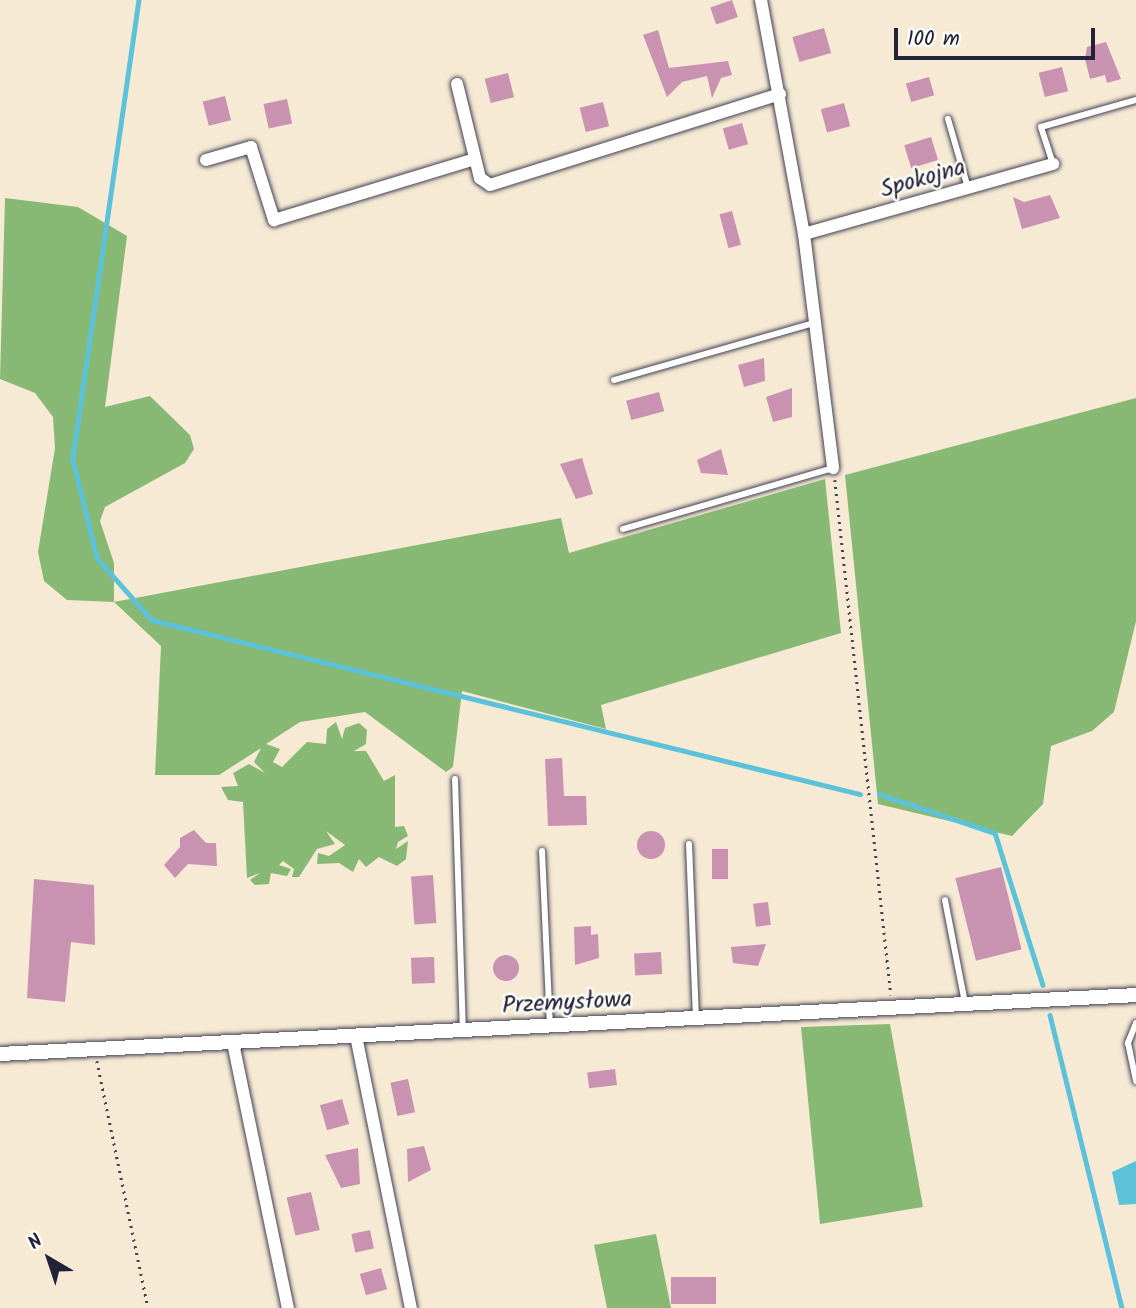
<!DOCTYPE html>
<meta charset="utf-8">
<style>
body{margin:0}
#map{position:relative;width:1136px;height:1308px;overflow:hidden;background:#f6ead5;font-family:Kalam,sans-serif}
div>[style]{position:absolute}
[style*='--x']{left:calc(var(--x)*1px);top:calc(var(--y)*1px);width:calc(var(--w)*1px);rotate:calc(var(--a)*1deg)}
.forest>*{inset:0;background:#88b974}
.water>*{inset:0;background:#5cc2d9}
.stream>*{height:4.5px;margin:-2.25px;padding:0 2.25px;transform-origin:2.25px;border-radius:2.25px;background:#5cc2d9}
.building>*{inset:0;background:#c892b0;transform-origin:0 0}
.round{border-radius:50%}
.path>*{height:2.5px;margin-top:-1.25px;transform-origin:0;background:repeating-linear-gradient(90deg,#424052 0 2px,transparent 0 7px)}
.roads{filter:drop-shadow(0 0 2px #424052) drop-shadow(0 0 2px #424052)}
.service>*{height:6px;margin:-3px;padding:0 3px;transform-origin:3px;border-radius:3px;background:#fff}
.minor>*{height:12px;margin:-6px;padding:0 6px;transform-origin:6px;border-radius:6px;background:#fff}
.tertiary>*{height:14px;margin:-7px;padding:0 7px;transform-origin:7px;border-radius:7px;background:#fff}
span{translate:-50% -50%;white-space:nowrap;text-align:center;line-height:1.15;-webkit-text-stroke:5px #fdfcf7;paint-order:stroke}
.street-label{font-size:24px;color:#22223b}
.north{position:absolute;left:14px;top:1224px;width:70px;height:70px;-webkit-text-stroke:5px #fdfcf7;paint-order:stroke;rotate:321deg;font-size:19px;font-weight:700;line-height:28px;text-align:center;color:#22223b}
.north::after{content:'';display:block;margin:auto;width:24px;height:32px;background:#22223b;clip-path:polygon(50% 0,100% 100%,50% 72%,0 100%)}
.scale{position:absolute;left:894px;top:28px;width:201px;height:32px;box-sizing:border-box;border:4px solid #22223b;border-top:0;padding-left:9px;font-size:21px;line-height:24px;white-space:nowrap;color:#22223b;-webkit-text-stroke:5px #fdfcf7;paint-order:stroke}
</style>
<div id="map">
<div class="forest">
<i style="clip-path:polygon(5px 198px,78px 207px,127px 236px,105px 407px,150px 396px,190px 435px,194px 449px,185px 463px,105px 507px,100px 521px,114px 563px,114px 602px,561px 518px,569px 553px,825px 479px,841px 633px,601px 705px,606px 729px,462px 691px,453px 767px,446px 772px,365px 712px,300px 722px,266px 744px,280px 749px,273px 762px,282px 767px,307px 742px,326px 744px,327px 729px,336px 722px,342px 739px,345px 728px,359px 723px,367px 730px,366px 744px,354px 751px,366px 751px,384px 781px,395px 775px,395px 827px,404px 826px,408px 836px,398px 842px,396px 849px,408px 841px,406px 859px,397px 866px,379px 857px,366px 867px,359px 859px,353px 872px,339px 863px,317px 864px,318px 853px,329px 856px,345px 845px,326px 831px,335px 844px,317px 849px,299px 877px,292px 877px,294px 869px,283px 861px,279px 865px,291px 869px,287px 876px,271px 873px,269px 884px,255px 885px,250px 880px,260px 873px,247px 878px,243px 802px,228px 800px,221px 787px,238px 786px,233px 773px,249px 764px,265px 773px,254px 762px,261px 748px,219px 775px,155px 775px,161px 646px,114px 602px,67px 600px,44px 581px,38px 552px,55px 448px,53px 417px,35px 393px,0 379px)"></i>
<i style="clip-path:polygon(1136px 398px,1136px 621px,1114px 712px,1092px 731px,1051px 746px,1043px 804px,1012px 836px,878px 804px,845px 475px)"></i>
<i style="clip-path:polygon(890px 1024px,923px 1207px,820px 1224px,801px 1027px)"></i>
<i style="clip-path:polygon(656px 1234px,671px 1308px,607px 1308px,594px 1245px)"></i>
</div>
<div class="water">
<i style="clip-path:polygon(1136px 1161px,1136px 1204px,1119px 1205px,1112px 1172px)"></i>
</div>
<div class="stream">
<i style="--x:139;--y:0;--w:465;--a:98.2"></i>
<i style="--x:73;--y:460;--w:101;--a:76.2"></i>
<i style="--x:97;--y:558;--w:83;--a:48.4"></i>
<i style="--x:152;--y:620;--w:729;--a:13.81"></i>
<i style="--x:879;--y:794;--w:122;--a:18.6"></i>
<i style="--x:995;--y:833;--w:159;--a:72.5"></i>
<i style="--x:1050;--y:1015;--w:302;--a:76.2"></i>
</div>
<div class="building">
<i style="left:732px;top:0;width:18px;height:23px;rotate:71deg"></i>
<i style="left:824px;top:28px;width:26px;height:33px;rotate:74deg"></i>
<i style="clip-path:polygon(658px 30px,669px 68px,728px 61px,732px 75px,721px 78px,712px 98px,707px 76px,682px 82px,667px 97px,643px 35px)"></i>
<i style="clip-path:polygon(1106px 42px,1121px 79px,1107px 83px,1105px 75px,1090px 79px,1085px 59px,1087px 47px)"></i>
<i style="left:1062px;top:67px;width:25px;height:24px;rotate:76deg"></i>
<i style="left:508px;top:73px;width:25px;height:24px;rotate:76deg"></i>
<i style="left:929px;top:77px;width:19px;height:24px;rotate:74deg"></i>
<i style="left:225px;top:96px;width:25px;height:23px;rotate:76deg"></i>
<i style="left:287px;top:99px;width:25px;height:24px;rotate:78deg"></i>
<i style="left:603px;top:102px;width:25px;height:24px;rotate:76deg"></i>
<i style="left:844px;top:103px;width:24px;height:24px;rotate:75deg"></i>
<i style="left:742px;top:123px;width:22px;height:20px;rotate:74deg"></i>
<i style="left:931px;top:137px;width:24px;height:28px;rotate:73deg"></i>
<i style="clip-path:polygon(1050px 195px,1060px 218px,1022px 229px,1013px 197px,1024px 202px)"></i>
<i style="left:732px;top:211px;width:35px;height:13px;rotate:75deg"></i>
<i style="clip-path:polygon(764px 358px,765px 381px,744px 387px,738px 365px)"></i>
<i style="clip-path:polygon(792px 388px,792px 417px,773px 422px,766px 397px)"></i>
<i style="left:659px;top:392px;width:20px;height:34px;rotate:75deg"></i>
<i style="clip-path:polygon(721px 449px,728px 475px,701px 473px,697px 460px)"></i>
<i style="clip-path:polygon(582px 458px,593px 494px,576px 499px,560px 464px)"></i>
<i style="clip-path:polygon(562px 758px,564px 796px,586px 796px,587px 825px,548px 826px,545px 759px)"></i>
<i style="clip-path:polygon(194px 830px,206px 843px,216px 843px,217px 866px,188px 864px,175px 878px,164px 865px,180px 847px,180px 838px)"></i>
<i class="round" style="left:637px;top:831px;width:28px;height:28px"></i>
<i style="left:712px;top:849px;width:16px;height:30px"></i>
<i style="left:1001px;top:867px;width:85px;height:47px;rotate:76deg"></i>
<i style="left:433px;top:875px;width:48px;height:22px;rotate:86deg"></i>
<i style="clip-path:polygon(34px 879px,94px 885px,95px 945px,71px 942px,65px 1002px,27px 998px)"></i>
<i style="left:768px;top:902px;width:23px;height:15px;rotate:83deg"></i>
<i style="clip-path:polygon(591px 926px,591px 935px,598px 934px,599px 958px,575px 965px,574px 927px)"></i>
<i style="clip-path:polygon(766px 944px,758px 966px,733px 963px,731px 947px)"></i>
<i style="left:661px;top:952px;width:22px;height:27px;rotate:87deg"></i>
<i class="round" style="left:493px;top:955px;width:26px;height:26px"></i>
<i style="left:434px;top:957px;width:26px;height:23px;rotate:88deg"></i>
<i style="left:615px;top:1069px;width:16px;height:28px;rotate:83deg"></i>
<i style="left:408px;top:1079px;width:34px;height:18px;rotate:78deg"></i>
<i style="left:342px;top:1099px;width:26px;height:23px;rotate:74deg"></i>
<i style="clip-path:polygon(424px 1146px,431px 1170px,408px 1182px,407px 1149px)"></i>
<i style="clip-path:polygon(358px 1148px,360px 1184px,341px 1188px,325px 1155px)"></i>
<i style="left:311px;top:1192px;width:39px;height:25px;rotate:77deg"></i>
<i style="left:370px;top:1230px;width:19px;height:19px;rotate:78deg"></i>
<i style="left:381px;top:1268px;width:22px;height:22px;rotate:74deg"></i>
<i style="left:671px;top:1277px;width:45px;height:27px"></i>
</div>
<div class="path">
<i style="--x:835;--y:480;--w:518;--a:83.79"></i>
<i style="--x:97;--y:1061;--w:252;--a:78.3"></i>
</div>
<div class="roads">
<div class="service">
<i style="--x:948;--y:119;--w:72;--a:73.8"></i>
<i style="--x:1053;--y:164;--w:39;--a:-108"></i>
<i style="--x:1041;--y:127;--w:99;--a:-15.9"></i>
<i style="--x:614;--y:380;--w:208;--a:-15.9"></i>
<i style="--x:623;--y:529;--w:219;--a:-16.2"></i>
<i style="--x:455;--y:779;--w:250;--a:88.2"></i>
<i style="--x:689;--y:844;--w:173;--a:87.7"></i>
<i style="--x:542;--y:851;--w:173;--a:87.4"></i>
<i style="--x:945;--y:900;--w:105;--a:79"></i>
<i style="--x:1136;--y:1023;--w:22;--a:112"></i>
<i style="--x:1128;--y:1043;--w:39;--a:78"></i>
</div>
<div class="minor">
<i style="--x:761;--y:0;--w:238;--a:79.6"></i>
<i style="--x:804;--y:234;--w:259;--a:-15.7"></i>
<i style="--x:457;--y:84;--w:97;--a:76.3"></i>
<i style="--x:480;--y:178;--w:12;--a:35"></i>
<i style="--x:490;--y:185;--w:304;--a:-17.4"></i>
<i style="--x:206;--y:160;--w:47;--a:-16.1"></i>
<i style="--x:251;--y:147;--w:77;--a:72.5"></i>
<i style="--x:274;--y:220;--w:210;--a:-16.9"></i>
<i style="--x:804;--y:234;--w:236;--a:82.9"></i>
<i style="--x:356;--y:1036;--w:278;--a:78.6"></i>
<i style="--x:233;--y:1043;--w:271;--a:78.3"></i>
</div>
<div class="tertiary">
<i style="--x:0;--y:1054;--w:1138;--a:-2.97"></i>
</div>
</div>
<div class="street-label">
<span style="left:923px;top:179px;rotate:-16deg">Spokojna</span>
<span style="left:567px;top:1003px;rotate:-3deg">Przemysłowa</span>
</div>
<div class="north">N</div>
<div class="scale">100 m</div>
</div>
